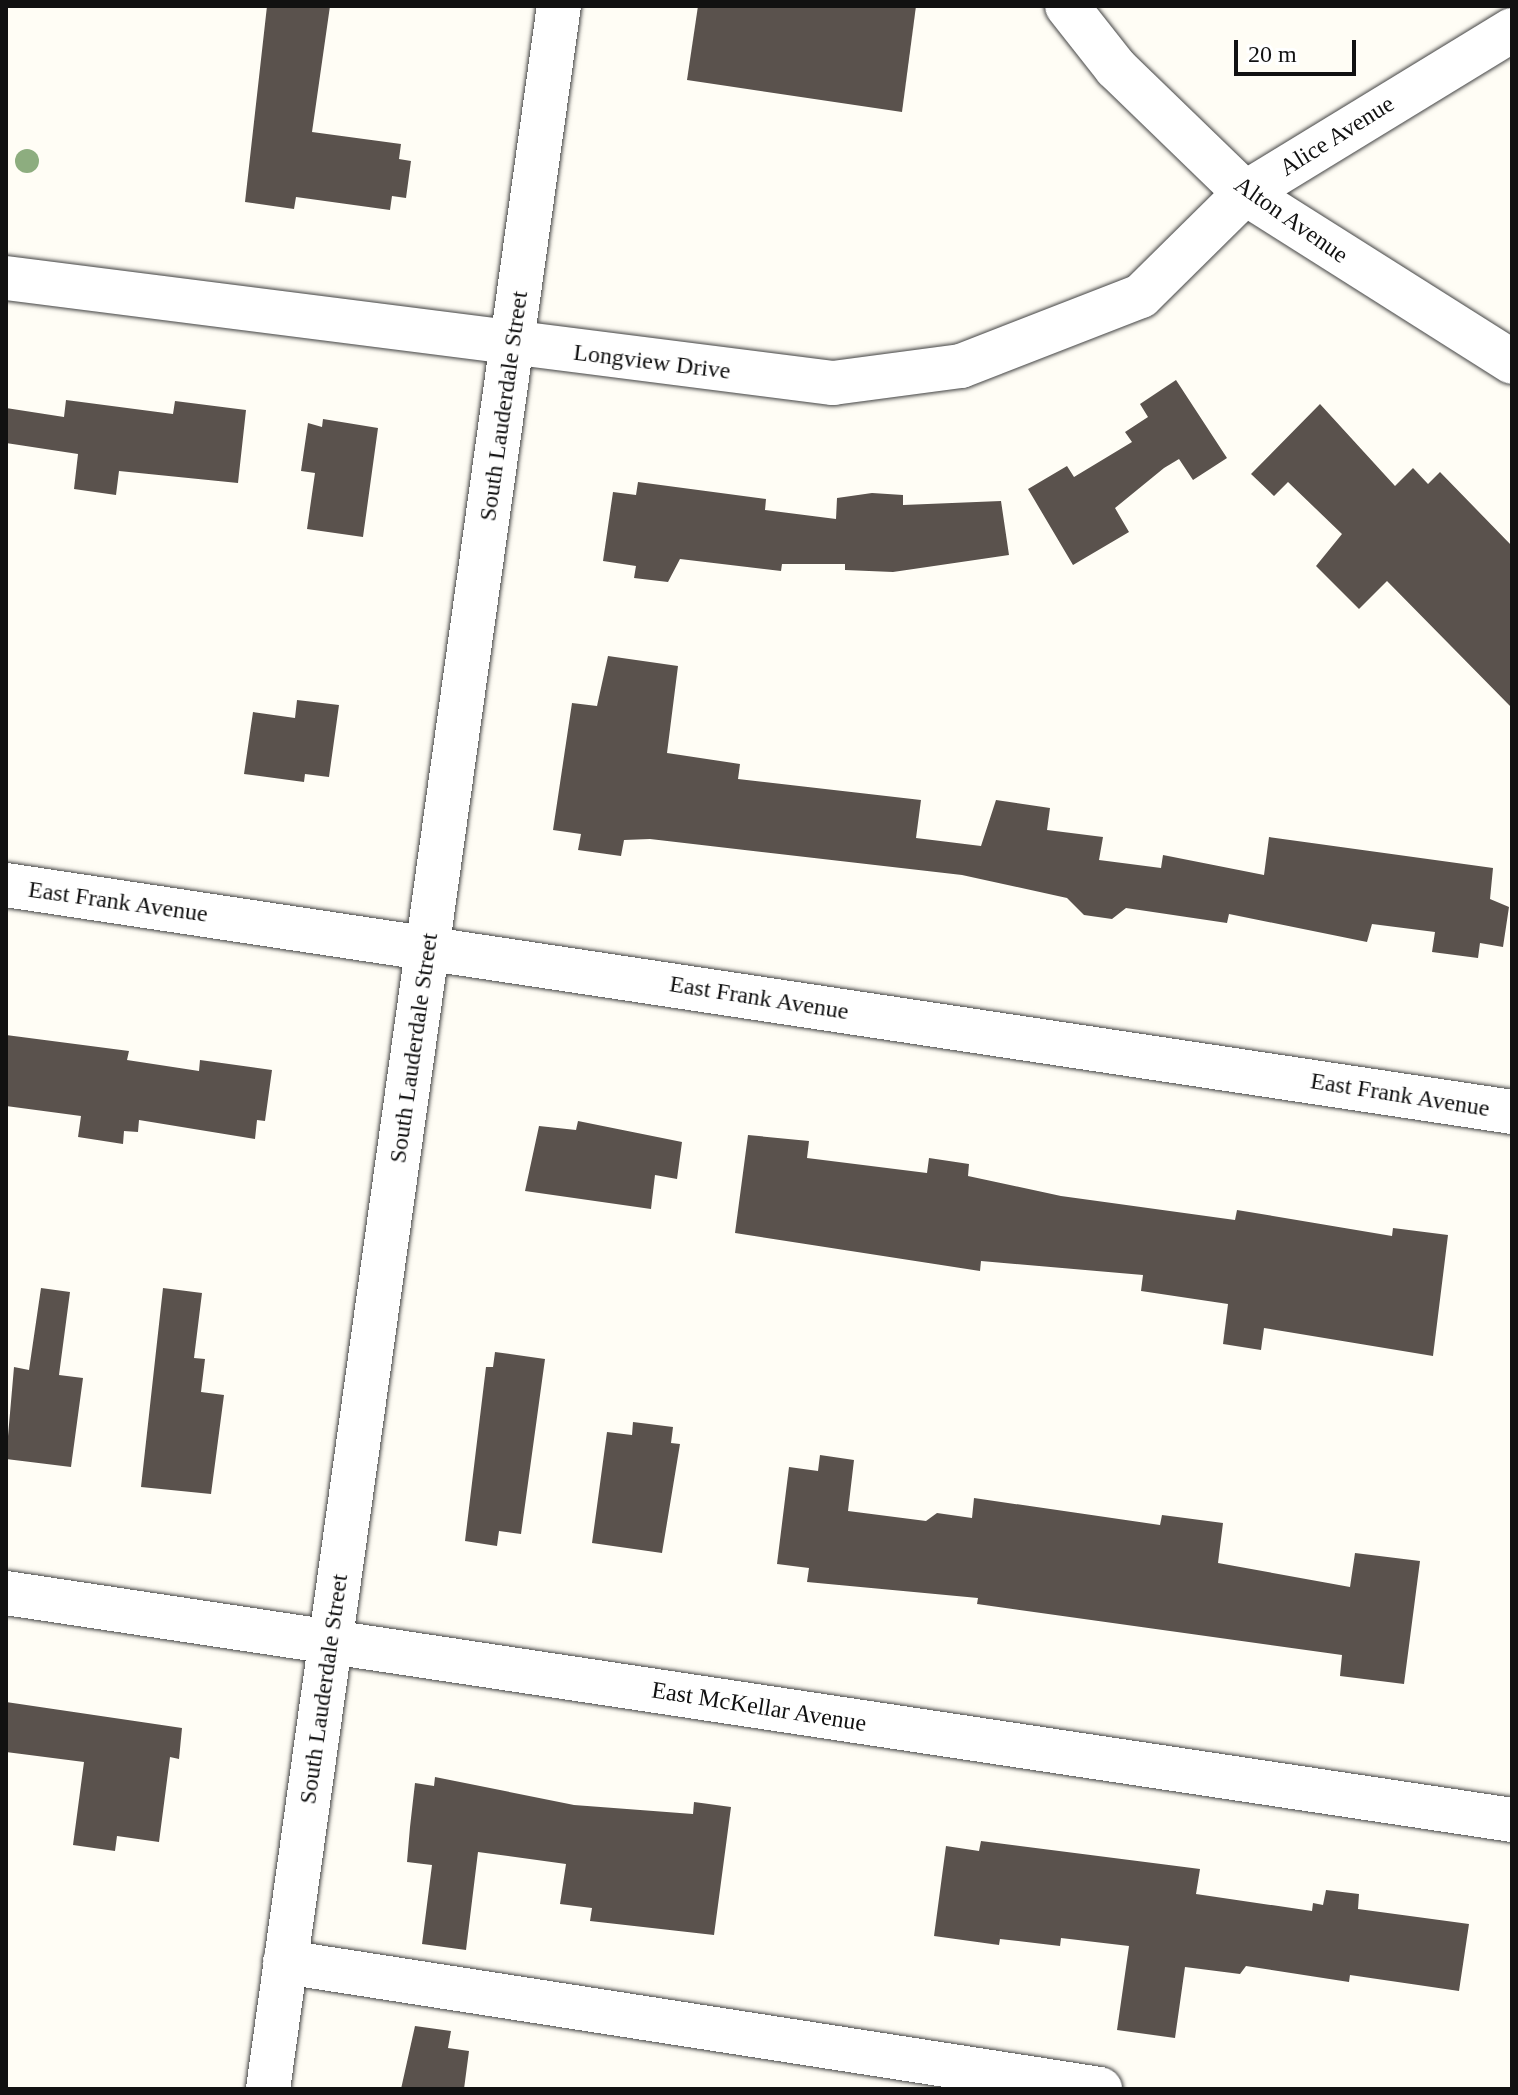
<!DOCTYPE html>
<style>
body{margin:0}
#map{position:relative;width:1518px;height:2095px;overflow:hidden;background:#fffdf5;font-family:Georgia,serif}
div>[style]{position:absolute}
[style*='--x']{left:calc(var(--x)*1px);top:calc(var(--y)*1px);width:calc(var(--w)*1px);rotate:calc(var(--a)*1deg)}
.building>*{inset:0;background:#5a524d}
.roads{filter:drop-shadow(0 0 2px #444) drop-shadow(0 0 2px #444)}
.minor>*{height:44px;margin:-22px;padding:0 22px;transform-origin:22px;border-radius:22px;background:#fff}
.trees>*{width:24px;height:24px;margin:-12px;border-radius:50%;background:#8dad7f}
span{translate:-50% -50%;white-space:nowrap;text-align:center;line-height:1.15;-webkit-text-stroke:8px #fff;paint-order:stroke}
.street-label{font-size:24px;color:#111}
.frame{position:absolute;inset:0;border:8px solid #111;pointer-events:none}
.scale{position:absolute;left:1234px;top:40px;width:122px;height:36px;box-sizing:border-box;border:4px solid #111;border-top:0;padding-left:10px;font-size:24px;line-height:28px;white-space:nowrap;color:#111;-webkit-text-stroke:6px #fff;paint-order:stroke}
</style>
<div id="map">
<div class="building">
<i style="clip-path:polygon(267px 6px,330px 6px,312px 132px,401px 144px,399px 159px,411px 161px,406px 198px,392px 196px,390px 210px,296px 197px,294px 209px,245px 202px)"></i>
<i style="clip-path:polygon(698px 6px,916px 6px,902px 112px,687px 80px)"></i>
<i style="clip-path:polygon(1176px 380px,1227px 458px,1193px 480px,1179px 459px,1164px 468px,1115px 508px,1129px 532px,1073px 565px,1028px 489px,1067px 466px,1074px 477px,1132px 442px,1125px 432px,1148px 417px,1140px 404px)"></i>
<i style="clip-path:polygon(66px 400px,173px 414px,175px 401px,246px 410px,238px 483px,119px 471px,116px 495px,74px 489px,78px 454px,6px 443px,6px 408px,64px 417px)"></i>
<i style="clip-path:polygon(1320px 404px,1395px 486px,1413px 468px,1428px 484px,1440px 472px,1512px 546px,1512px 708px,1387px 581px,1359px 609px,1316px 566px,1342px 534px,1288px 482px,1274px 496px,1251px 474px)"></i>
<i style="clip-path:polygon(323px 419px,378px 428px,363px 537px,307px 529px,315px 473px,301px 471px,308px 423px,322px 427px)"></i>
<i style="clip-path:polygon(638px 482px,766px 499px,765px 510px,836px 519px,837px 498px,872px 493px,903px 495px,903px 505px,1001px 501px,1009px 555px,893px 572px,845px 570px,845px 564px,782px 564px,781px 571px,680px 559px,668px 582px,634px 578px,636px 566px,603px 561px,613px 492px,636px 495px)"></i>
<i style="clip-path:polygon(608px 656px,678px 666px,667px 753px,740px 764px,738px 779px,921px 800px,916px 838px,981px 846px,996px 800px,1050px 808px,1047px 830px,1103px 837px,1099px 860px,1161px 868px,1163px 855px,1264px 875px,1269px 837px,1493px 868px,1490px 899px,1509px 907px,1503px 947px,1480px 943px,1478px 958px,1432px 952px,1435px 932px,1372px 924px,1367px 942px,1229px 914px,1227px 923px,1126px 908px,1112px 919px,1084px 915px,1067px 898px,962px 875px,650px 839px,624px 840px,621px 856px,578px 850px,581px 834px,553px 830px,572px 703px,597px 706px)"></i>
<i style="clip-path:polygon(297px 700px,339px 705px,329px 777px,305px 774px,304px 782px,244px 774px,253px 712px,295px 718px)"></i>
<i style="clip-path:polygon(6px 1035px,129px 1051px,127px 1060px,199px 1071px,200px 1060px,272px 1070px,265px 1121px,257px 1120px,255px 1139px,139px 1120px,138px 1132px,124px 1131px,123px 1144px,78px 1137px,81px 1116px,6px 1106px)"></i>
<i style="clip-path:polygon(578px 1121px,682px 1142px,677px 1179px,655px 1175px,651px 1209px,525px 1191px,539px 1126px,576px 1130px)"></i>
<i style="clip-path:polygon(748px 1135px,809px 1141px,807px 1158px,927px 1173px,929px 1158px,969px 1164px,968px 1176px,1061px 1196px,1235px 1220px,1237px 1210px,1392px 1236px,1393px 1228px,1448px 1235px,1433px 1356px,1264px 1328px,1261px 1350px,1223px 1344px,1228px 1304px,1141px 1291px,1143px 1275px,981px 1261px,980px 1271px,735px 1233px)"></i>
<i style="clip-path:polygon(41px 1288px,70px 1292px,59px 1375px,83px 1378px,71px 1467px,6px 1459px,14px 1367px,29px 1370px)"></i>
<i style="clip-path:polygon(163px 1288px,202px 1293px,194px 1358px,205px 1359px,201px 1392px,224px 1395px,211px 1494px,141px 1487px)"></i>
<i style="clip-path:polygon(495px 1352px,545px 1359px,521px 1534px,499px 1531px,497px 1546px,465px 1541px,486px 1367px,493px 1367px)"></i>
<i style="clip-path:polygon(633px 1422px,673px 1427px,671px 1443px,680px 1444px,662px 1553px,592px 1543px,607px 1432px,632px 1435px)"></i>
<i style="clip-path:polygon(820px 1455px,854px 1460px,848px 1511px,926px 1521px,937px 1513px,972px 1518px,974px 1498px,1160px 1525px,1162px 1515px,1223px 1523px,1218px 1563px,1350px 1587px,1355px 1553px,1420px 1561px,1404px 1684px,1340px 1676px,1342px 1655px,977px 1604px,978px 1598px,807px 1582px,809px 1568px,777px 1564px,789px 1467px,818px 1471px)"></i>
<i style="clip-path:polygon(6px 1702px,182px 1728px,179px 1759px,170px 1757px,159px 1842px,117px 1836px,115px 1851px,73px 1845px,84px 1762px,6px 1752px)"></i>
<i style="clip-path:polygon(435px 1777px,574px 1805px,693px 1814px,694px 1802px,731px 1807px,714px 1935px,590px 1921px,592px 1908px,560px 1904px,566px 1864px,478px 1852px,466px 1950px,422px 1944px,432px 1865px,407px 1862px,410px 1827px,415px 1783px,434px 1786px)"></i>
<i style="clip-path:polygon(981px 1841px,1200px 1869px,1196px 1894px,1312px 1911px,1313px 1903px,1323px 1905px,1326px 1890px,1359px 1894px,1358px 1909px,1469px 1924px,1459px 1991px,1350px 1975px,1349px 1982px,1246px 1966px,1240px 1974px,1185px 1967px,1175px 2038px,1117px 2030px,1129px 1946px,1061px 1938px,1060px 1946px,1000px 1939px,999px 1945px,934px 1936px,946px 1846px,979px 1851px)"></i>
<i style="clip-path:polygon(415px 2026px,451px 2031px,448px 2048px,469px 2051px,464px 2089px,401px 2089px)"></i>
</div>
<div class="roads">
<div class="minor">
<i style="--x:1067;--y:6;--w:79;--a:51.7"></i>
<i style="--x:1116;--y:68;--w:180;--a:44.1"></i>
<i style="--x:1245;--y:193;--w:316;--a:32.3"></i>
<i style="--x:6;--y:278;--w:834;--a:7.24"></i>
<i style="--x:833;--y:383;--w:129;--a:-7.6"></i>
<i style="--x:961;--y:366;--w:193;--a:-21.3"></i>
<i style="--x:1141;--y:296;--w:146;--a:-44.7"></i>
<i style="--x:1245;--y:193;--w:313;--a:-31.4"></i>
<i style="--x:6;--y:885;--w:1523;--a:8.57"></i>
<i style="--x:6;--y:1593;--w:1523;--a:8.57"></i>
<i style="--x:285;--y:1962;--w:825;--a:8.86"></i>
<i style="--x:268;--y:2089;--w:2103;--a:-82.05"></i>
</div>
</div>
<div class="trees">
<i style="left:27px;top:161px"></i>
</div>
<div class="street-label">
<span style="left:1337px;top:136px;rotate:-32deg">Alice Avenue</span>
<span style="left:1291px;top:220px;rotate:35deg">Alton Avenue</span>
<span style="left:652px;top:362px;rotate:7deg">Longview Drive</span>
<span style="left:504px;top:406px;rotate:-82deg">South Lauderdale Street</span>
<span style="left:118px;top:902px;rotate:8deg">East Frank Avenue</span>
<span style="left:759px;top:998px;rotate:9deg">East Frank Avenue</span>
<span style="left:414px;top:1048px;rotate:-82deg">South Lauderdale Street</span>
<span style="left:1400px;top:1095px;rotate:9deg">East Frank Avenue</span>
<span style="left:324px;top:1689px;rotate:-82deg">South Lauderdale Street</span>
<span style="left:759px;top:1707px;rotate:9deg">East McKellar Avenue</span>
</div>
<div class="frame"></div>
<div class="scale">20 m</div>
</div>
